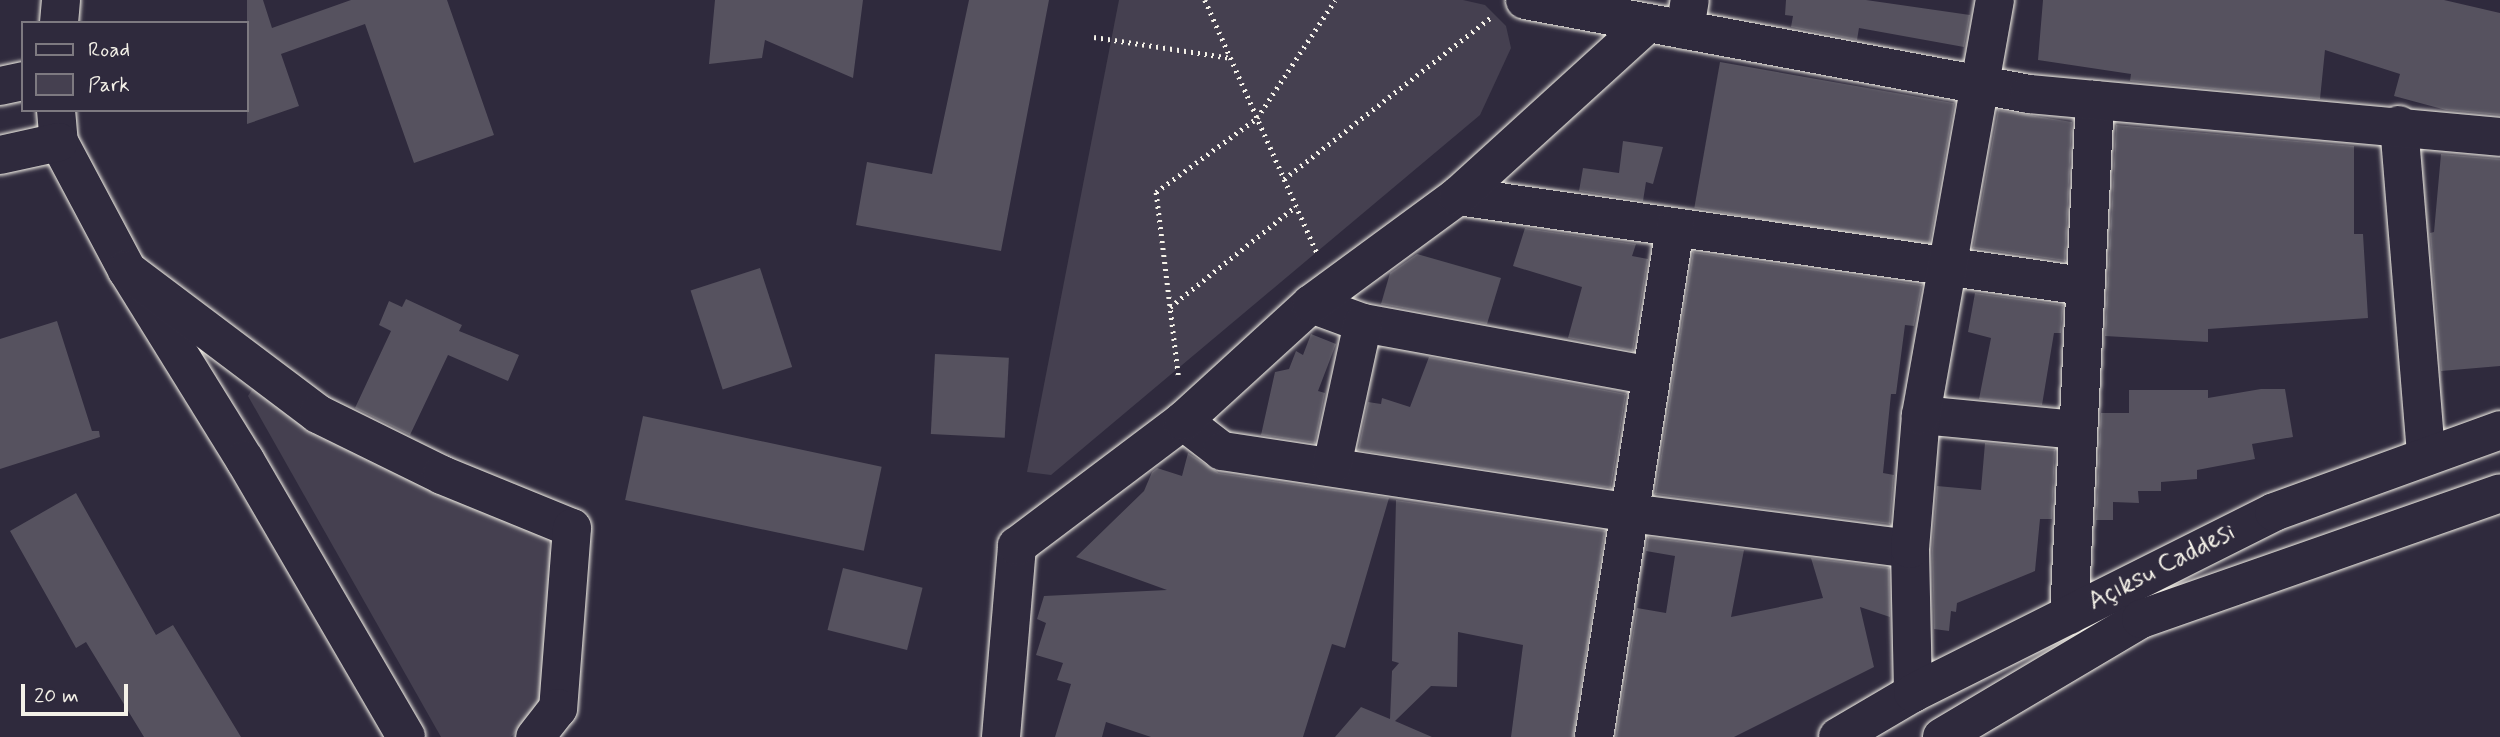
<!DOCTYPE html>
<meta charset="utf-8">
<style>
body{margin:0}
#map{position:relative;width:2500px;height:737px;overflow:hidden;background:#2f2a3d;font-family:Mynerve,sans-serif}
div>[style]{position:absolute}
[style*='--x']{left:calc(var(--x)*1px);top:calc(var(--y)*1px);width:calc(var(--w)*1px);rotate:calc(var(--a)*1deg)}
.green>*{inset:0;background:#454050}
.building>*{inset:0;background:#56525f;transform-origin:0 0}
.path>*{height:4.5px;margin-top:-2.25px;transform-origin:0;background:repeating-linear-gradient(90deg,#f4f1e8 0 2px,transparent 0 7px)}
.roads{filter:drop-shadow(0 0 2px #f4f1e8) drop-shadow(0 0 2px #f4f1e8)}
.street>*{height:38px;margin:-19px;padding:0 19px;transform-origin:19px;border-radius:19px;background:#2f2a3d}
.secondary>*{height:38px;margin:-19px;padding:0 19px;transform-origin:19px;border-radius:19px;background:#2f2a3d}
span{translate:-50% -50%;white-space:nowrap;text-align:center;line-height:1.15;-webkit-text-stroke:7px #2f2a3d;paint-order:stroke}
.street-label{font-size:26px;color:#f4f1e8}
.legend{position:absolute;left:21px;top:21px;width:228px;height:91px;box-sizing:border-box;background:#2f2a3d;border:2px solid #7e7a81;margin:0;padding:9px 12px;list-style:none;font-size:21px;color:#f4f1e8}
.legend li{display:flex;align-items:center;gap:14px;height:35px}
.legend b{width:35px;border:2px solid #7e7a81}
.scale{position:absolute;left:21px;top:684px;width:107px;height:32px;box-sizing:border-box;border:4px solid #f4f1e8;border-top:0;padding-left:9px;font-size:21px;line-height:24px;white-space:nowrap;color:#f4f1e8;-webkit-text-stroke:5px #2f2a3d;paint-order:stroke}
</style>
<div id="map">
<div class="green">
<i style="clip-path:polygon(1119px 0,1463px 0,1485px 5px,1506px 26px,1511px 48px,1480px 115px,1051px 475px,1027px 472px)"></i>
<i style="clip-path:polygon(259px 378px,545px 528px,552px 559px,542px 705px,511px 737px,441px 737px,248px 396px)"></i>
</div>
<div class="building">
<i style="clip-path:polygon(247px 0,263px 0,272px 28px,351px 0,447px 0,494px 135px,414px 163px,365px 24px,281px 54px,299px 106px,247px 124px)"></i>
<i style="clip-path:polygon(715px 0,863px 0,853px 78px,765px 40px,762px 58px,709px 64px)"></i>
<i style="clip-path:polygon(969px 0,1049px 0,1001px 251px,856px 225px,867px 162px,932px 174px)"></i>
<i style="clip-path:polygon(1786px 0,1866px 0,1970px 15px,1964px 47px,1859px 28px,1857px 40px,1791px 27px,1793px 16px,1785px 15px)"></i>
<i style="clip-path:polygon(2043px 0,2444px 0,2500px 13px,2500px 115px,2446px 110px,2394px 96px,2400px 74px,2325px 50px,2320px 99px,2130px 81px,2131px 74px,2038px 60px)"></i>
<i style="left:1720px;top:62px;width:238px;height:148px;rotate:10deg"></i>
<i style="clip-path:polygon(1998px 110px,2072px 122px,2065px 261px,1973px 248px)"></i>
<i style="clip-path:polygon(2116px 125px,2354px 146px,2354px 234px,2363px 234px,2368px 318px,2208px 329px,2208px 342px,2105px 336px)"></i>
<i style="clip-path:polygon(1623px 141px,1663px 147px,1653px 184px,1646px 182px,1643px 201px,1579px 191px,1583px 168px,1619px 173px)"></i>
<i style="clip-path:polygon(2441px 154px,2500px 159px,2500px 366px,2441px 371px,2430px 233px,2434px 232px)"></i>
<i style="clip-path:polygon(1525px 228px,1636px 244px,1632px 256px,1648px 259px,1633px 351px,1568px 338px,1582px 287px,1513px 266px)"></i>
<i style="clip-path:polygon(1693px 252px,1922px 285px,1914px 326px,1905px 325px,1896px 394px,1891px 394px,1883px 473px,1894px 475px,1890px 524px,1655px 494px)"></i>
<i style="clip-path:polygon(1417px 254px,1501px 278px,1487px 324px,1381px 304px,1390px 273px)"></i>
<i style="left:760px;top:268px;width:104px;height:73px;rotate:72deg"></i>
<i style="clip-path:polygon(1975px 293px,2063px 305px,2061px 333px,2054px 333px,2042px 405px,1979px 399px,1991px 338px,1968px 332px)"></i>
<i style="clip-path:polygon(406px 299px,462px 325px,459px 331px,519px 355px,508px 381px,448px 355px,410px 435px,355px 408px,391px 331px,379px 325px,389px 301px,402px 307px)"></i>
<i style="clip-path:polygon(57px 321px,92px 431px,99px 431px,100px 437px,0 469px,0 339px)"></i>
<i style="clip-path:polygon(1311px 334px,1336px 344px,1318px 391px,1325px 393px,1315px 443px,1261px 435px,1275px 372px,1289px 369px,1296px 351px,1303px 355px)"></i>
<i style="left:935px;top:354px;width:74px;height:80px;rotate:3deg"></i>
<i style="clip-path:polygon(1429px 357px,1626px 394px,1611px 488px,1358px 450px,1368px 402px,1381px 404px,1382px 398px,1410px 407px)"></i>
<i style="clip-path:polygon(2261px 389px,2285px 389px,2293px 437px,2252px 444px,2255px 459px,2197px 470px,2197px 479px,2161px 482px,2161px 491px,2138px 491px,2139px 503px,2113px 502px,2113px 520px,2096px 520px,2101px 413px,2129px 413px,2129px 390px,2208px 390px,2208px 398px)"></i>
<i style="left:643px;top:416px;width:244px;height:86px;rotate:12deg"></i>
<i style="clip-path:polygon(1985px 443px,2055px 450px,2052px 519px,2040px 519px,2035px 571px,1957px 603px,1956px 612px,1951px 611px,1949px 631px,1934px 629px,1932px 550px,1937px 486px,1981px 490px)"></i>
<i style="clip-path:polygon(1188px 453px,1219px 473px,1389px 498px,1345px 648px,1332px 644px,1303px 737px,1151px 737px,1106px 722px,1102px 737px,1055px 737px,1071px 684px,1057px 680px,1063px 663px,1036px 655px,1046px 623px,1037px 619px,1044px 596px,1167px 590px,1076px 557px,1144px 491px,1152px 472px,1157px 468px,1182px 476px)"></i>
<i style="clip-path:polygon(76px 493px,156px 635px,173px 625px,241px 737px,144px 737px,86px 642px,76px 648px,10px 531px)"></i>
<i style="clip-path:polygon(1396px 500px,1605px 531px,1573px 737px,1511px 737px,1523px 645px,1458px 632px,1457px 687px,1431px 686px,1395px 721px,1432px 737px,1335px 737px,1361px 707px,1390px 719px,1392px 671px,1399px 663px,1392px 661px)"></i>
<i style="clip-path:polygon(1648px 537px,1744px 550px,1731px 617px,1823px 598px,1811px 558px,1889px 568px,1890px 617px,1860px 607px,1874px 667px,1734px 737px,1616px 737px,1637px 608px,1666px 613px,1675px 556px,1646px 551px)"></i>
<i style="left:843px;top:568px;width:82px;height:64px;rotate:14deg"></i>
</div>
<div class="path">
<i style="--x:1205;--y:0;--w:279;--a:66.1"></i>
<i style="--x:1094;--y:37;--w:139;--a:8.7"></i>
<i style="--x:1284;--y:179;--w:265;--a:-38"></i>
<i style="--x:1170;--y:307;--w:161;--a:-38.7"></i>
<i style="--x:1178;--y:375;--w:184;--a:-96.9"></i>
<i style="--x:1156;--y:192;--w:125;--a:-36.2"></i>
<i style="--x:1257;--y:118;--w:141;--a:-56.5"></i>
</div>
<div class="roads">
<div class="street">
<i style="--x:59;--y:23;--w:23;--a:-85"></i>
<i style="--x:1685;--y:30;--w:30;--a:-81"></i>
<i style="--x:0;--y:86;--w:24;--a:-12"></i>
<i style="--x:56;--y:110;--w:32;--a:85"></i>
<i style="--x:59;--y:142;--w:145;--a:62"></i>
<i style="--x:127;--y:270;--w:224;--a:58.2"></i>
<i style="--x:245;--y:460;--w:320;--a:59.8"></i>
<i style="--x:2399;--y:125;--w:332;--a:85.3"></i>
<i style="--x:0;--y:155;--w:60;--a:-12.4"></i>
<i style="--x:1458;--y:196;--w:631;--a:8.19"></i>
<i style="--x:127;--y:270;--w:239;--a:37"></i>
<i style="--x:318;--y:414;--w:138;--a:26.2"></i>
<i style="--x:442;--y:475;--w:140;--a:22.2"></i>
<i style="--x:572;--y:528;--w:181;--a:94.4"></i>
<i style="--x:558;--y:708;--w:37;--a:128"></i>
<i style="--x:1311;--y:304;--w:55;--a:20.1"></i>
<i style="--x:1363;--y:323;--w:293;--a:10.4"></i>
<i style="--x:1921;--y:415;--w:157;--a:5.5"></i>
<i style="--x:1183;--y:421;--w:49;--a:37.6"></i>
<i style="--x:1222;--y:451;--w:413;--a:8.6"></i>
<i style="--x:1630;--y:513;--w:282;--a:7.3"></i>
<i style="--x:1332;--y:466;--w:146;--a:-77.8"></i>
<i style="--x:2069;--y:615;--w:516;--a:-87.11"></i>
<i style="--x:1913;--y:693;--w:144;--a:-91.2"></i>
<i style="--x:1910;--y:549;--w:134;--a:-85.3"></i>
<i style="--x:1921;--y:415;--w:422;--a:-79.9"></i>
<i style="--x:1001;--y:737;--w:192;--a:-85.2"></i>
<i style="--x:1017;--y:546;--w:208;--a:-37"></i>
<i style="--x:1183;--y:421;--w:173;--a:-42.4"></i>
<i style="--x:1311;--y:304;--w:182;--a:-36.3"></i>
<i style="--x:1458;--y:196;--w:257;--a:-42.3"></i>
<i style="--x:1594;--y:737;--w:515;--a:-80.96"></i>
</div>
<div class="secondary">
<i style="--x:1525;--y:0;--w:513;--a:10.56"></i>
<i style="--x:2029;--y:94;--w:473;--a:5.2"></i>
<i style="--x:1838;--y:737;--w:87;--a:-30.4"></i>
<i style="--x:1913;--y:693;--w:404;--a:-26.6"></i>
<i style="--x:2274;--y:512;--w:240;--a:-19.9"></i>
<i style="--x:1942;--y:737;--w:231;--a:-30.7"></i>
<i style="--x:2141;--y:619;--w:380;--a:-19.3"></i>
</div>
</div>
<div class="street-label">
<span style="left:2162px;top:568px;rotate:-27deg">Açıksu Caddesi</span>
</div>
<ul class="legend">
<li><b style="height:9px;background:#2f2a3d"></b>Road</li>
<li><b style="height:19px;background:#454050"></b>Park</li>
</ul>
<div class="scale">20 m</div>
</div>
